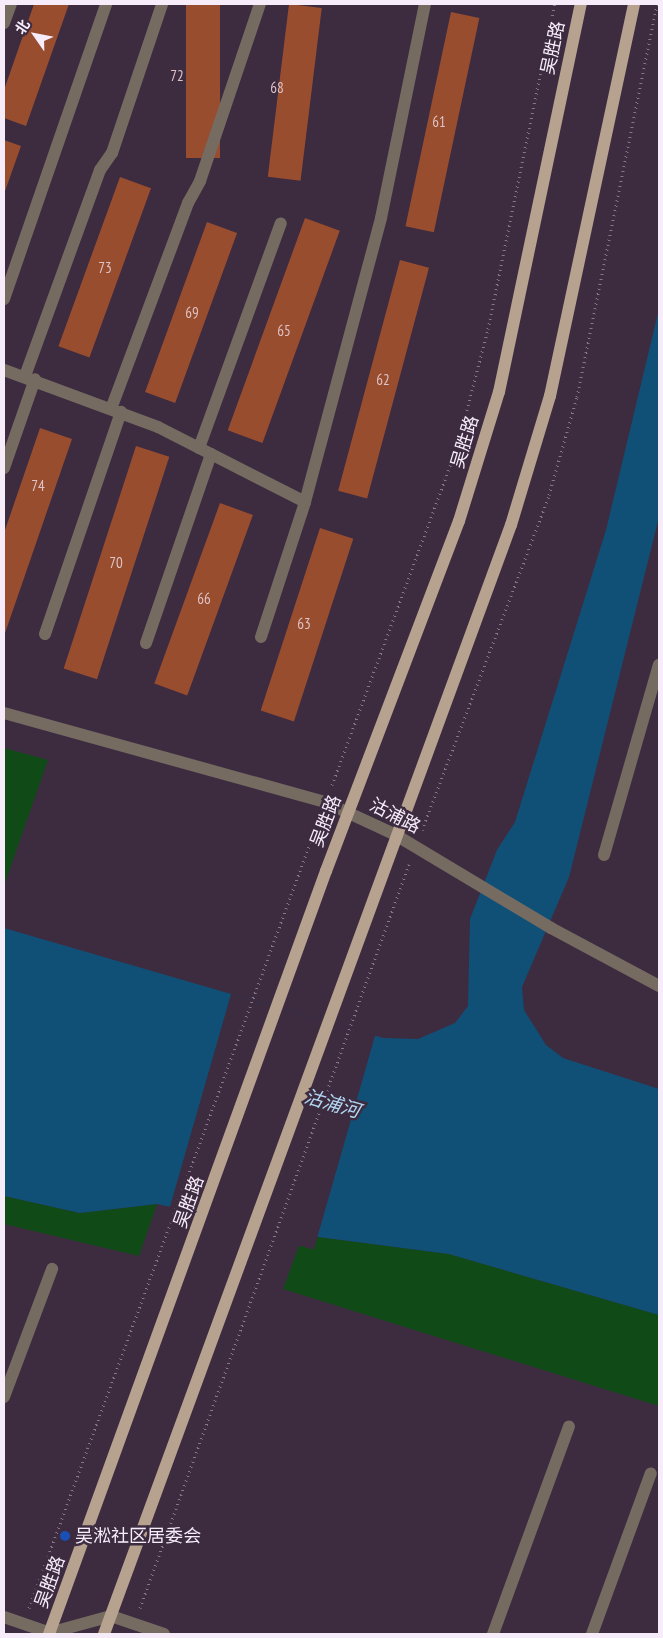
<!DOCTYPE html>
<meta charset="utf-8">
<style>
body{margin:0}
#map{position:relative;width:663px;height:1638px;overflow:hidden;background:#3d2b40;font-family:"PT Sans Narrow","Noto Sans SC",sans-serif}
div>[style]{position:absolute}
[style*='--x']{left:calc(var(--x)*1px);top:calc(var(--y)*1px);width:calc(var(--w)*1px);rotate:calc(var(--a)*1deg)}
.green>*{inset:0;background:#0f4a17}
.water>*{inset:0;background:#115076}
.pier>*{inset:0;background:#3d2b40;transform-origin:0 0}
.building>*{inset:0;background:#984d2f;transform-origin:0 0}
.path>*{height:3px;margin-top:-1.5px;transform-origin:0;background:repeating-linear-gradient(90deg,#857688 0 1px,transparent 0 5px)}
.minor>*{height:12px;margin:-6px;padding:0 6px;transform-origin:6px;border-radius:6px;background:#756b61}
.major>*{height:12px;margin:-6px;padding:0 6px;transform-origin:6px;border-radius:6px;background:#b6a28e}
.dots>*{width:14px;height:14px;translate:-50% -50%;box-sizing:border-box;border:2px solid #3d2b40;border-radius:50%}
span{translate:-50% -50%;white-space:nowrap;text-align:center;line-height:1.15;-webkit-text-stroke:5px #3d2b40;paint-order:stroke}
.number-label{font-size:15px;color:#dfc4c7}
.number-label span{-webkit-text-stroke-width:0}
.street-label{font-size:18px;color:#f7ecfa}
.poi-label{font-size:18px;color:#f7ecfa}
.left{translate:0 -50%;text-align:left}
.water-label{font-size:19px;color:#b2d7f3;font-style:italic}
.frame{position:absolute;inset:0;border:5px solid #f7ecfa;pointer-events:none}
.north{position:absolute;left:10px;top:10px;width:50px;height:50px;-webkit-text-stroke:4px #3d2b40;paint-order:stroke;rotate:303deg;font-size:14px;font-weight:700;line-height:20px;text-align:center;color:#f7ecfa}
.north::after{content:'';display:block;margin:auto;width:18px;height:22px;background:#f7ecfa;clip-path:polygon(50% 0,100% 100%,50% 72%,0 100%)}
</style>
<div id="map">
<div class="green">
<i style="clip-path:polygon(4px 748px,48px 760px,4px 886px)"></i>
<i style="clip-path:polygon(4px 1196px,80px 1213px,157px 1204px,139px 1256px,4px 1224px)"></i>
<i style="clip-path:polygon(303px 1235px,449px 1254px,659px 1315px,659px 1406px,283px 1289px)"></i>
</div>
<div class="water">
<i style="clip-path:polygon(659px 309px,659px 517px,569px 877px,522px 987px,524px 1010px,546px 1045px,563px 1058px,659px 1089px,659px 1315px,449px 1254px,303px 1235px,157px 1204px,80px 1213px,4px 1196px,4px 928px,383px 1038px,418px 1039px,455px 1023px,468px 1006px,470px 919px,497px 850px,515px 822px,606px 530px)"></i>
</div>
<div class="pier">
<i style="left:231px;top:994px;width:150px;height:223px;rotate:16deg"></i>
</div>
<div class="building">
<i style="clip-path:polygon(34px 4px,69px 4px,26px 126px,4px 118px,4px 90px)"></i>
<i style="left:186px;top:4px;width:34px;height:154px"></i>
<i style="left:289px;top:4px;width:33px;height:174px;rotate:7deg"></i>
<i style="left:451px;top:12px;width:29px;height:219px;rotate:12deg"></i>
<i style="clip-path:polygon(4px 140px,21px 146px,4px 194px)"></i>
<i style="left:120px;top:177px;width:33px;height:180px;rotate:20deg"></i>
<i style="left:305px;top:218px;width:37px;height:226px;rotate:20deg"></i>
<i style="left:207px;top:222px;width:32px;height:181px;rotate:20deg"></i>
<i style="left:400px;top:260px;width:30px;height:239px;rotate:15deg"></i>
<i style="clip-path:polygon(40px 428px,72px 439px,4px 636px,4px 533px)"></i>
<i style="left:136px;top:446px;width:35px;height:234px;rotate:18deg"></i>
<i style="left:220px;top:503px;width:35px;height:192px;rotate:20deg"></i>
<i style="left:320px;top:528px;width:35px;height:192px;rotate:18deg"></i>
</div>
<div class="path">
<i style="--x:332;--y:785;--w:364;--a:-69.7"></i>
<i style="--x:458;--y:444;--w:119;--a:-75.4"></i>
<i style="--x:488;--y:329;--w:332;--a:-78.4"></i>
<i style="--x:422;--y:830;--w:358;--a:-69.2"></i>
<i style="--x:549;--y:495;--w:102;--a:-74.1"></i>
<i style="--x:577;--y:397;--w:401;--a:-78.5"></i>
<i style="--x:29;--y:1608;--w:841;--a:-69.82"></i>
<i style="--x:140;--y:1608;--w:791;--a:-70.12"></i>
</div>
<div class="minor">
<i style="--x:4;--y:23;--w:20;--a:-70"></i>
<i style="--x:4;--y:299;--w:312;--a:-70.9"></i>
<i style="--x:4;--y:370;--w:164;--a:20.3"></i>
<i style="--x:158;--y:427;--w:165;--a:27"></i>
<i style="--x:25;--y:376;--w:219;--a:-70"></i>
<i style="--x:100;--y:170;--w:21;--a:-55"></i>
<i style="--x:112;--y:153;--w:157;--a:-71.4"></i>
<i style="--x:111;--y:409;--w:220;--a:-69.5"></i>
<i style="--x:188;--y:203;--w:25;--a:-61"></i>
<i style="--x:200;--y:181;--w:187;--a:-71.3"></i>
<i style="--x:199;--y:448;--w:239;--a:-70"></i>
<i style="--x:4;--y:468;--w:94;--a:-70.8"></i>
<i style="--x:45;--y:634;--w:235;--a:-71.1"></i>
<i style="--x:261;--y:637;--w:142;--a:-71.9"></i>
<i style="--x:305;--y:502;--w:294;--a:-75"></i>
<i style="--x:381;--y:218;--w:218;--a:-78.4"></i>
<i style="--x:146;--y:643;--w:200;--a:-71"></i>
<i style="--x:4;--y:713;--w:333;--a:15.5"></i>
<i style="--x:325;--y:802;--w:76;--a:24.9"></i>
<i style="--x:394;--y:834;--w:183;--a:30.9"></i>
<i style="--x:551;--y:928;--w:123;--a:28.2"></i>
<i style="--x:604;--y:855;--w:198;--a:-73.9"></i>
<i style="--x:4;--y:1397;--w:137;--a:-69.4"></i>
<i style="--x:4;--y:1617;--w:52;--a:19.1"></i>
<i style="--x:49;--y:1633;--w:64;--a:-15.3"></i>
<i style="--x:111;--y:1616;--w:56;--a:18.8"></i>
<i style="--x:493;--y:1634;--w:221;--a:-69.9"></i>
<i style="--x:592;--y:1634;--w:171;--a:-69.9"></i>
</div>
<div class="major">
<i style="--x:49;--y:1634;--w:812;--a:-70.05"></i>
<i style="--x:326;--y:871;--w:374;--a:-69.2"></i>
<i style="--x:459;--y:521;--w:135;--a:-72.8"></i>
<i style="--x:499;--y:392;--w:397;--a:-78.1"></i>
<i style="--x:104;--y:1634;--w:1181;--a:-69.85"></i>
<i style="--x:511;--y:525;--w:135;--a:-73.2"></i>
<i style="--x:550;--y:396;--w:401;--a:-77.9"></i>
</div>
<div class="dots">
<i style="left:65px;top:1536px;background:#1a4fb4"></i>
</div>
<div class="number-label">
<span style="left:177px;top:76px">72</span>
<span style="left:277px;top:88px">68</span>
<span style="left:439px;top:122px">61</span>
<span style="left:105px;top:268px">73</span>
<span style="left:192px;top:313px">69</span>
<span style="left:284px;top:331px">65</span>
<span style="left:383px;top:380px">62</span>
<span style="left:38px;top:486px">74</span>
<span style="left:116px;top:563px">70</span>
<span style="left:204px;top:599px">66</span>
<span style="left:304px;top:624px">63</span>
</div>
<div class="street-label">
<span style="left:553px;top:48px;rotate:-78deg">吴胜路</span>
<span style="left:465px;top:442px;rotate:-73deg">吴胜路</span>
<span style="left:395px;top:816px;rotate:27deg">沽浦路</span>
<span style="left:326px;top:821px;rotate:-69deg">吴胜路</span>
<span style="left:189px;top:1202px;rotate:-70deg">吴胜路</span>
<span style="left:50px;top:1582px;rotate:-70deg">吴胜路</span>
</div>
<div class="poi-label">
<span class="left" style="left:75px;top:1536px">吴淞社区居委会</span>
</div>
<div class="water-label">
<span style="left:332px;top:1104px;rotate:16deg">沽浦河</span>
</div>
<div class="frame"></div>
<div class="north">北</div>
</div>
